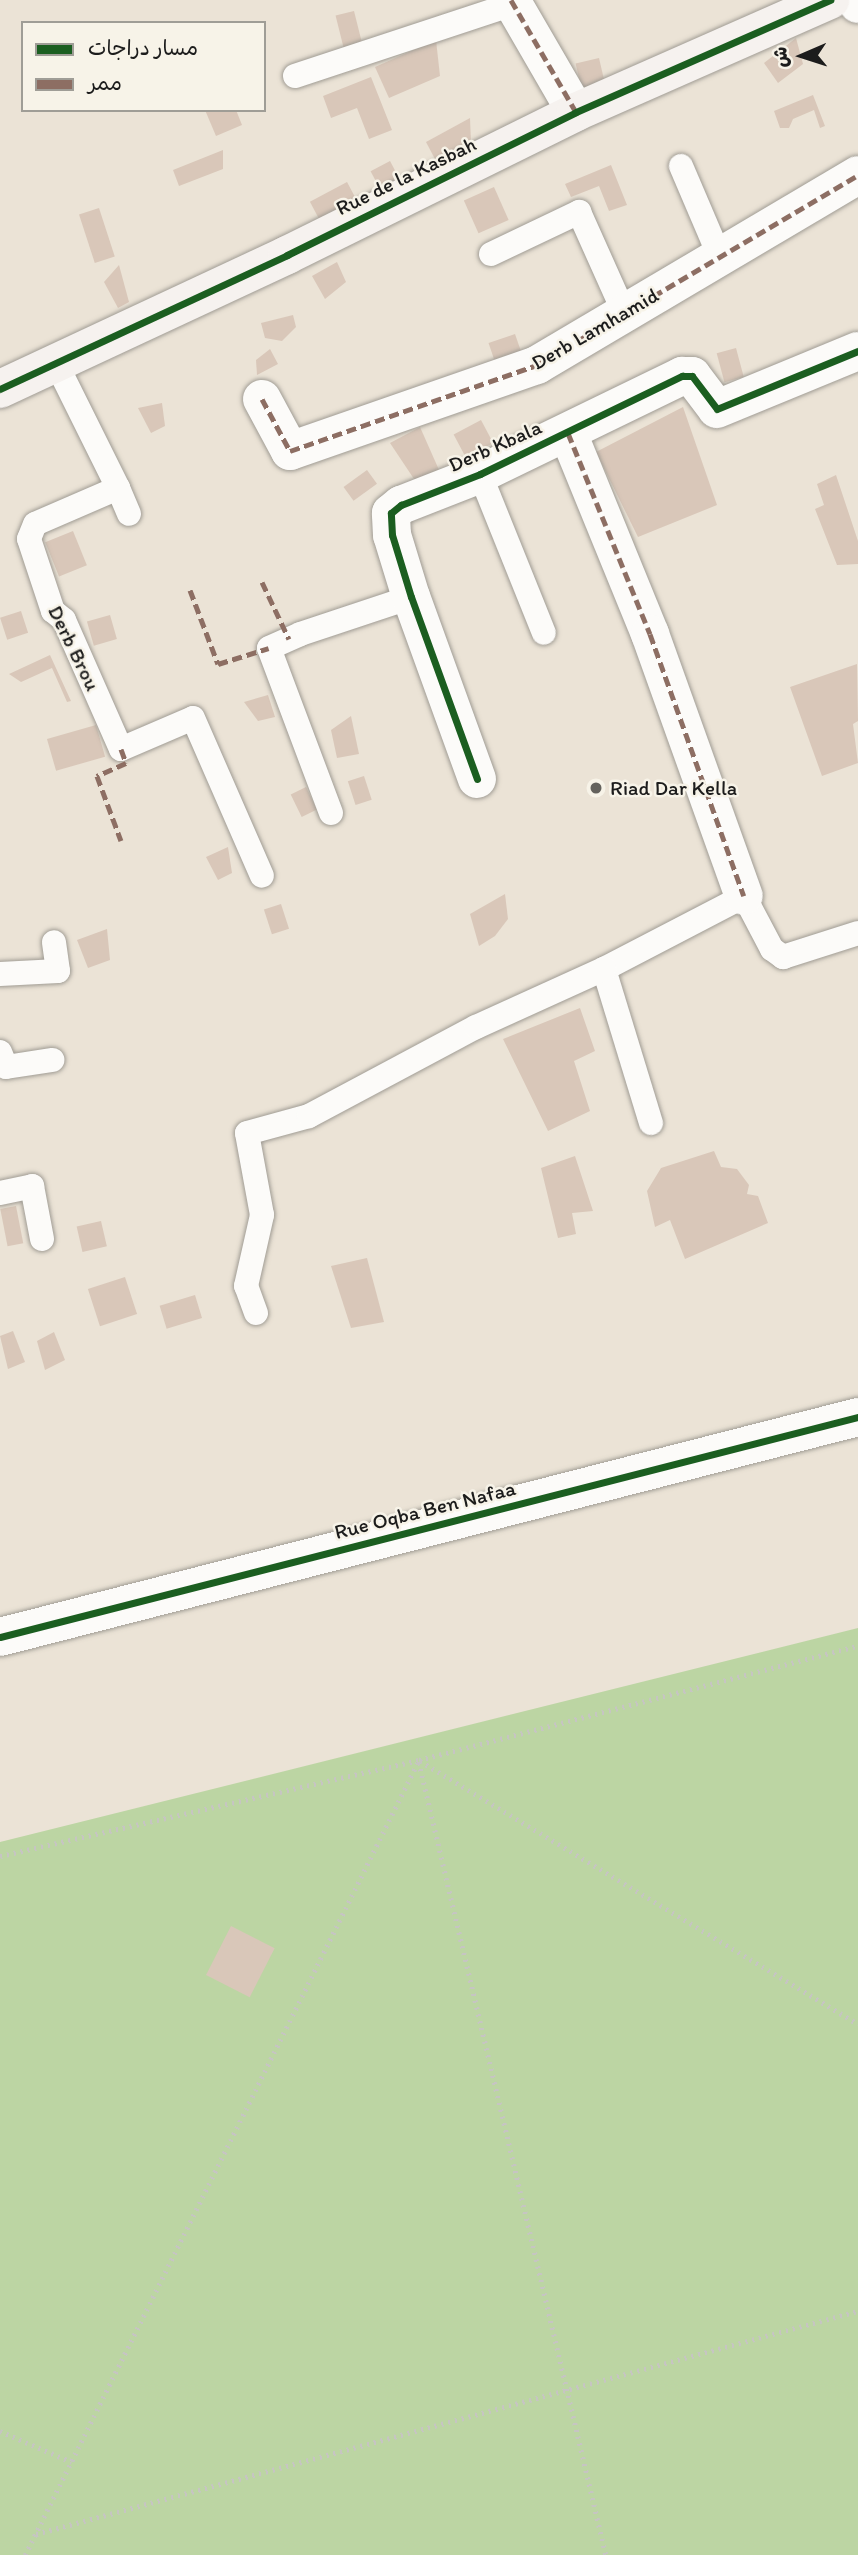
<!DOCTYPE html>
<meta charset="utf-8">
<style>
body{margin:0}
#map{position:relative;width:858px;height:2555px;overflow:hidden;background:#ebe3d6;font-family:Itim,"Playpen Sans Arabic",sans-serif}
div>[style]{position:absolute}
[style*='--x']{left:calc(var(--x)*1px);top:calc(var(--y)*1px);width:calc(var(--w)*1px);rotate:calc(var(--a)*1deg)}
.green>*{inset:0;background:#bcd5a3}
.building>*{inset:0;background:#d9c7b9;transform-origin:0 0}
.path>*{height:4.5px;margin-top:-2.25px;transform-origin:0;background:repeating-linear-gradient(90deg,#c6c5c2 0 2px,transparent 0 7px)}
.roads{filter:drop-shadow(0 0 2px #a09c94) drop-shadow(0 0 2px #a09c94)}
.lane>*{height:24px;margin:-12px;padding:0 12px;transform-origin:12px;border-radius:12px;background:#fcfbf9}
.street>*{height:38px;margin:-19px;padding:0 19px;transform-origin:19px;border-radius:19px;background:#fcfbf9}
.secondary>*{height:38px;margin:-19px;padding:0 19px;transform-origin:19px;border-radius:19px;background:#f6f2ef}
.quiet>*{height:5px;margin-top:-2.5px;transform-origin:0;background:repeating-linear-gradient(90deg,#8d6e63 0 10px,transparent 0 15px)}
.cycleway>*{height:7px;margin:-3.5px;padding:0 3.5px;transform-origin:3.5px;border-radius:3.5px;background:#1b5e20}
.dots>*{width:19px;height:19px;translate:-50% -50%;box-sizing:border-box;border:4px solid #f7f3e8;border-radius:50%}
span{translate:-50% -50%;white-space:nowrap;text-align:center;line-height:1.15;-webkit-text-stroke:5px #f7f3e8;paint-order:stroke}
.street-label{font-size:21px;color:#1c1c1c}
.poi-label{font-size:21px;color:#1c1c1c}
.left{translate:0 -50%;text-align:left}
.legend{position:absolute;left:21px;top:21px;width:245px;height:91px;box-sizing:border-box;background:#f7f3e8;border:2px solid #9f9d96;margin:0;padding:9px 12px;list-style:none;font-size:21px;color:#1c1c1c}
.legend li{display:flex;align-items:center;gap:14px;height:35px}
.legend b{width:35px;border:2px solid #9f9d96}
.north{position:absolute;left:767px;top:21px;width:70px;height:70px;-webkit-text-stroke:5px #f7f3e8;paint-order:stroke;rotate:267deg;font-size:19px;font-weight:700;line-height:28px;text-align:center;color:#1c1c1c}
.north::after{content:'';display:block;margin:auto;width:24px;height:32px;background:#1c1c1c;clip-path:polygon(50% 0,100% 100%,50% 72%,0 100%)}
</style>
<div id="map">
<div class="green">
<i style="clip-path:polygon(858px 1628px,858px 2555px,0 2555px,0 1842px)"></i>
</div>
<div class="building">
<i style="left:354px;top:11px;width:33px;height:19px;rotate:76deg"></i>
<i style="clip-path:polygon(796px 38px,803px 64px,778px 83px,764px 63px)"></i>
<i style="clip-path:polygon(436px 40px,440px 76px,389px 98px,375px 67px)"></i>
<i style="left:599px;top:58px;width:26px;height:24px;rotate:77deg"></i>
<i style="clip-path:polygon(371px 77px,392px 130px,369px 139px,357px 108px,331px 118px,323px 96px)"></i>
<i style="clip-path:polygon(813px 95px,825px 126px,820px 128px,814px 110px,793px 119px,789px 128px,780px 128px,774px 111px)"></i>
<i style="clip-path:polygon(205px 110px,236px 110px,242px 125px,216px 136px)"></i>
<i style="clip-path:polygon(470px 118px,471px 143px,436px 161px,426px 142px)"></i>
<i style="clip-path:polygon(223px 150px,223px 169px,179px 186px,173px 170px)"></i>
<i style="left:390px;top:161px;width:21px;height:22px;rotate:62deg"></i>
<i style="clip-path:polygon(611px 165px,627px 205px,609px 211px,599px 186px,571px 197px,565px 184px)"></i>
<i style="left:347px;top:182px;width:19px;height:42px;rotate:62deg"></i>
<i style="left:494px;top:187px;width:36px;height:33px;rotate:66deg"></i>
<i style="left:99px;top:208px;width:51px;height:21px;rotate:72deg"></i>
<i style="clip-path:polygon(337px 262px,346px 282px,325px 299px,312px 276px)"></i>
<i style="clip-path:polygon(119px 265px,129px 302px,118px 308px,104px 282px)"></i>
<i style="clip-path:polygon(293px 315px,296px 327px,282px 341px,265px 338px,261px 323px)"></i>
<i style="left:515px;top:334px;width:21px;height:28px;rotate:71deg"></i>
<i style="left:736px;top:348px;width:30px;height:20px;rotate:75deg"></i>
<i style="clip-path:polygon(270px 349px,278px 364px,257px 375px,256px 360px)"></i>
<i style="clip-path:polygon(162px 403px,165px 426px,151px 433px,138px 408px)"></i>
<i style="clip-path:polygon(683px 407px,717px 505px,638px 537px,596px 452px)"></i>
<i style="left:481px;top:420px;width:26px;height:31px;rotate:62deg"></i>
<i style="clip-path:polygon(420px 427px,443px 479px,420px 488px,390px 443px)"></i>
<i style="left:367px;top:470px;width:17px;height:29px;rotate:54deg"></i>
<i style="clip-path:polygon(836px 475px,858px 541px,858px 564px,837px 565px,815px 509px,824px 505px,817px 484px)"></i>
<i style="left:73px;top:531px;width:37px;height:30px;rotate:68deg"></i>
<i style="left:21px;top:611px;width:23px;height:22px;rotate:72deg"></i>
<i style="left:110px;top:615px;width:25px;height:24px;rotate:74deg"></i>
<i style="clip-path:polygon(50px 655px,71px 701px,67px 702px,52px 668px,21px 682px,9px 674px)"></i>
<i style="clip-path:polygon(857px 664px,858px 721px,853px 724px,858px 763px,822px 776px,790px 687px)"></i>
<i style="clip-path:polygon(268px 695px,275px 717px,258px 721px,244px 702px)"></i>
<i style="clip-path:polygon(351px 716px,359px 754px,337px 758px,331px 730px)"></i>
<i style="left:96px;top:725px;width:33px;height:51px;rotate:74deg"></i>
<i style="left:364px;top:776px;width:25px;height:17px;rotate:72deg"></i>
<i style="left:306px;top:787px;width:25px;height:17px;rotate:64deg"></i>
<i style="clip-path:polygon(228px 847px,232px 873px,218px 880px,206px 857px)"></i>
<i style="clip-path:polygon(505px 894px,508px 919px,495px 936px,479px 946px,470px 914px)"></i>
<i style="left:281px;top:904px;width:26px;height:18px;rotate:72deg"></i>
<i style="clip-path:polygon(107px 929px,110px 960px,88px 968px,77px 940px)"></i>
<i style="clip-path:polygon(580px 1008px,595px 1051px,574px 1061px,590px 1111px,548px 1131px,503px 1039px)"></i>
<i style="clip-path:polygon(714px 1151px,721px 1167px,737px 1169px,749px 1185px,747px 1194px,758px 1196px,768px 1223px,685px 1259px,670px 1220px,655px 1227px,647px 1191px,661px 1168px)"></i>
<i style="clip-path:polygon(575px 1156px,593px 1211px,572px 1213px,576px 1234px,558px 1238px,541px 1168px)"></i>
<i style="left:16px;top:1206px;width:38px;height:16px;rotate:79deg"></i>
<i style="left:101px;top:1221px;width:26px;height:25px;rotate:77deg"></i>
<i style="clip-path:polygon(367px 1258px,384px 1322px,351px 1328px,331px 1266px)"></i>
<i style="left:125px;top:1277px;width:39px;height:39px;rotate:72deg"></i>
<i style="left:195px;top:1295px;width:24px;height:37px;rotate:73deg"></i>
<i style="clip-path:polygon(13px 1331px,25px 1362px,8px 1369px,0 1336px)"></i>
<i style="clip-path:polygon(54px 1332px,65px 1360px,45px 1370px,37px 1341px)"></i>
<i style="left:231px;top:1926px;width:49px;height:55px;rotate:27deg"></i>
</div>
<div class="path">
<i style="--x:420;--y:1761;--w:511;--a:30.98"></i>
<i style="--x:419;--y:1762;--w:815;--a:76.73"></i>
<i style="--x:0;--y:1856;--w:430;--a:-12.9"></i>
<i style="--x:419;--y:1760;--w:454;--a:-14.6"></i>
<i style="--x:0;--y:2431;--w:78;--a:23.3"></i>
<i style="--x:36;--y:2534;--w:852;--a:-15.18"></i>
<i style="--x:25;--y:2555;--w:887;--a:-63.64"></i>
</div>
<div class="roads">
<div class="lane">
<i style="--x:295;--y:76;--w:230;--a:-18.3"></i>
<i style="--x:681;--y:166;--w:97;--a:66.9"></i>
<i style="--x:491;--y:254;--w:98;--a:-25.5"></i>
<i style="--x:579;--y:212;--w:113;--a:65.9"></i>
<i style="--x:56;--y:363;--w:140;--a:63.6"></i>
<i style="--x:118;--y:488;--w:90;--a:156.6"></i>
<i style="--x:35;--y:524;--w:16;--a:112"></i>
<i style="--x:29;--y:539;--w:76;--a:71.6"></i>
<i style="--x:53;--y:611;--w:14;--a:39"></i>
<i style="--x:64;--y:620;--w:141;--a:66.2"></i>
<i style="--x:121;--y:749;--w:78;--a:-23.3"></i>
<i style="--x:193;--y:718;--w:172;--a:66.4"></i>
<i style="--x:480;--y:474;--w:171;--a:68.1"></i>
<i style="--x:118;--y:488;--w:28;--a:67"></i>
<i style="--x:331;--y:813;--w:176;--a:-110.6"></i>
<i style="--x:269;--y:648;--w:34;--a:-24"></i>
<i style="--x:300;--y:634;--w:117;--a:-18.4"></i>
<i style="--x:0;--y:974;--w:58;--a:-3"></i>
<i style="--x:58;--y:971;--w:29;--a:-98"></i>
<i style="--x:0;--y:1052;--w:16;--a:68"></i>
<i style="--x:6;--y:1067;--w:47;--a:-8.7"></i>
<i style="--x:651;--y:1123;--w:161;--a:-107"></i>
<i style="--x:604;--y:969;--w:158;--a:-27.5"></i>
<i style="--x:744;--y:896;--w:60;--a:62.2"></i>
<i style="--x:772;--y:949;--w:14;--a:36"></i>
<i style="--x:783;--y:957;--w:79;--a:-17.7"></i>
<i style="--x:0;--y:1193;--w:33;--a:-12"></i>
<i style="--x:32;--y:1186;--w:54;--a:79.3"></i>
<i style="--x:256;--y:1313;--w:29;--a:-110"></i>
<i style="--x:246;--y:1286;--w:73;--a:-77.3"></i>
<i style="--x:262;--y:1215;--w:83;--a:-100.4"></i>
<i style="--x:247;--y:1133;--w:64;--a:-15.3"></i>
<i style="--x:309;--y:1116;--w:189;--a:-28.1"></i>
<i style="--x:476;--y:1027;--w:141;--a:-24.4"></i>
</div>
<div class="street">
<i style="--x:511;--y:0;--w:129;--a:59.9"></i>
<i style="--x:857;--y:0;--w:4;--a:76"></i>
<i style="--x:262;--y:399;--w:59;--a:61.7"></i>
<i style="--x:290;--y:451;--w:262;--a:-19.2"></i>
<i style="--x:537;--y:365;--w:373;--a:-30.6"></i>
<i style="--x:568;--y:433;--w:217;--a:67.8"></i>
<i style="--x:650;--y:634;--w:278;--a:70.3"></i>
<i style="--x:477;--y:779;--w:194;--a:-109.9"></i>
<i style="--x:411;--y:597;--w:65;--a:-107"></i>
<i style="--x:392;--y:535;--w:22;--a:-93"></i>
<i style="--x:391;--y:513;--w:13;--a:-39"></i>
<i style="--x:401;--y:505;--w:85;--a:-21.4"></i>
<i style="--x:480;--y:474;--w:225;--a:-25.9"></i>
<i style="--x:682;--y:376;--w:10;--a:0"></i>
<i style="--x:692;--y:376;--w:41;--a:52.9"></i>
<i style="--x:717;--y:409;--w:152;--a:-22.4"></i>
<i style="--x:0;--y:1637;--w:886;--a:-14.38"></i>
</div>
<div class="secondary">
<i style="--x:0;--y:389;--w:317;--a:-25"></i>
<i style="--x:287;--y:255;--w:322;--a:-26.3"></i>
<i style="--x:576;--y:112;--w:278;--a:-23.8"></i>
</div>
</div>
<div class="quiet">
<i style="--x:511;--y:0;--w:129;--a:59.9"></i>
<i style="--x:262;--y:399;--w:59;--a:61.7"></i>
<i style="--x:290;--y:451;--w:262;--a:-19.2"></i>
<i style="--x:537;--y:365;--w:373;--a:-30.6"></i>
<i style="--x:568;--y:433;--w:217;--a:67.8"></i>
<i style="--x:650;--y:634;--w:278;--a:70.3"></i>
<i style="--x:262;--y:582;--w:63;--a:64.7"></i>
<i style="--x:190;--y:590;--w:79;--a:69.3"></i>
<i style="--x:218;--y:664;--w:53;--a:-17.4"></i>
<i style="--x:121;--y:749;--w:15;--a:70"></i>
<i style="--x:126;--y:763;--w:32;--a:156"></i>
<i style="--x:97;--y:776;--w:69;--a:69.7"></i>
</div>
<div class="cycleway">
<i style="--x:0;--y:389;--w:317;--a:-25"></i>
<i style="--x:287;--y:255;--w:322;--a:-26.3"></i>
<i style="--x:576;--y:112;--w:278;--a:-23.8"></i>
<i style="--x:477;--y:779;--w:194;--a:-109.9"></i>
<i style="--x:411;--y:597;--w:65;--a:-107"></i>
<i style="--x:392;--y:535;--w:22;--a:-93"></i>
<i style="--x:391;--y:513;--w:13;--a:-39"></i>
<i style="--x:401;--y:505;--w:85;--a:-21.4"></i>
<i style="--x:480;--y:474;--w:225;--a:-25.9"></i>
<i style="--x:682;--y:376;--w:10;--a:0"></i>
<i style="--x:692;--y:376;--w:41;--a:52.9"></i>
<i style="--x:717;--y:409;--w:152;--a:-22.4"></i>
<i style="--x:0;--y:1637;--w:886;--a:-14.38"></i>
</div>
<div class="dots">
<i style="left:596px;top:788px;background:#64625d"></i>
</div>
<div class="street-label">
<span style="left:406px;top:176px;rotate:-26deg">Rue de la Kasbah</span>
<span style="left:595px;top:329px;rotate:-30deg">Derb Lamhamid</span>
<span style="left:495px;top:446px;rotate:-24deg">Derb Kbala</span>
<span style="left:74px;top:648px;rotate:64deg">Derb Brou</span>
<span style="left:425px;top:1510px;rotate:-14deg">Rue Oqba Ben Nafaa</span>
</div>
<div class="poi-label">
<span class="left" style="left:610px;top:788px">Riad Dar Kella</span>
</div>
<ul class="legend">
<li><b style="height:9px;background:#1b5e20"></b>مسار دراجات</li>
<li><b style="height:9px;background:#8d6e63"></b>ممر</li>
</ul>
<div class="north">ش</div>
</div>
